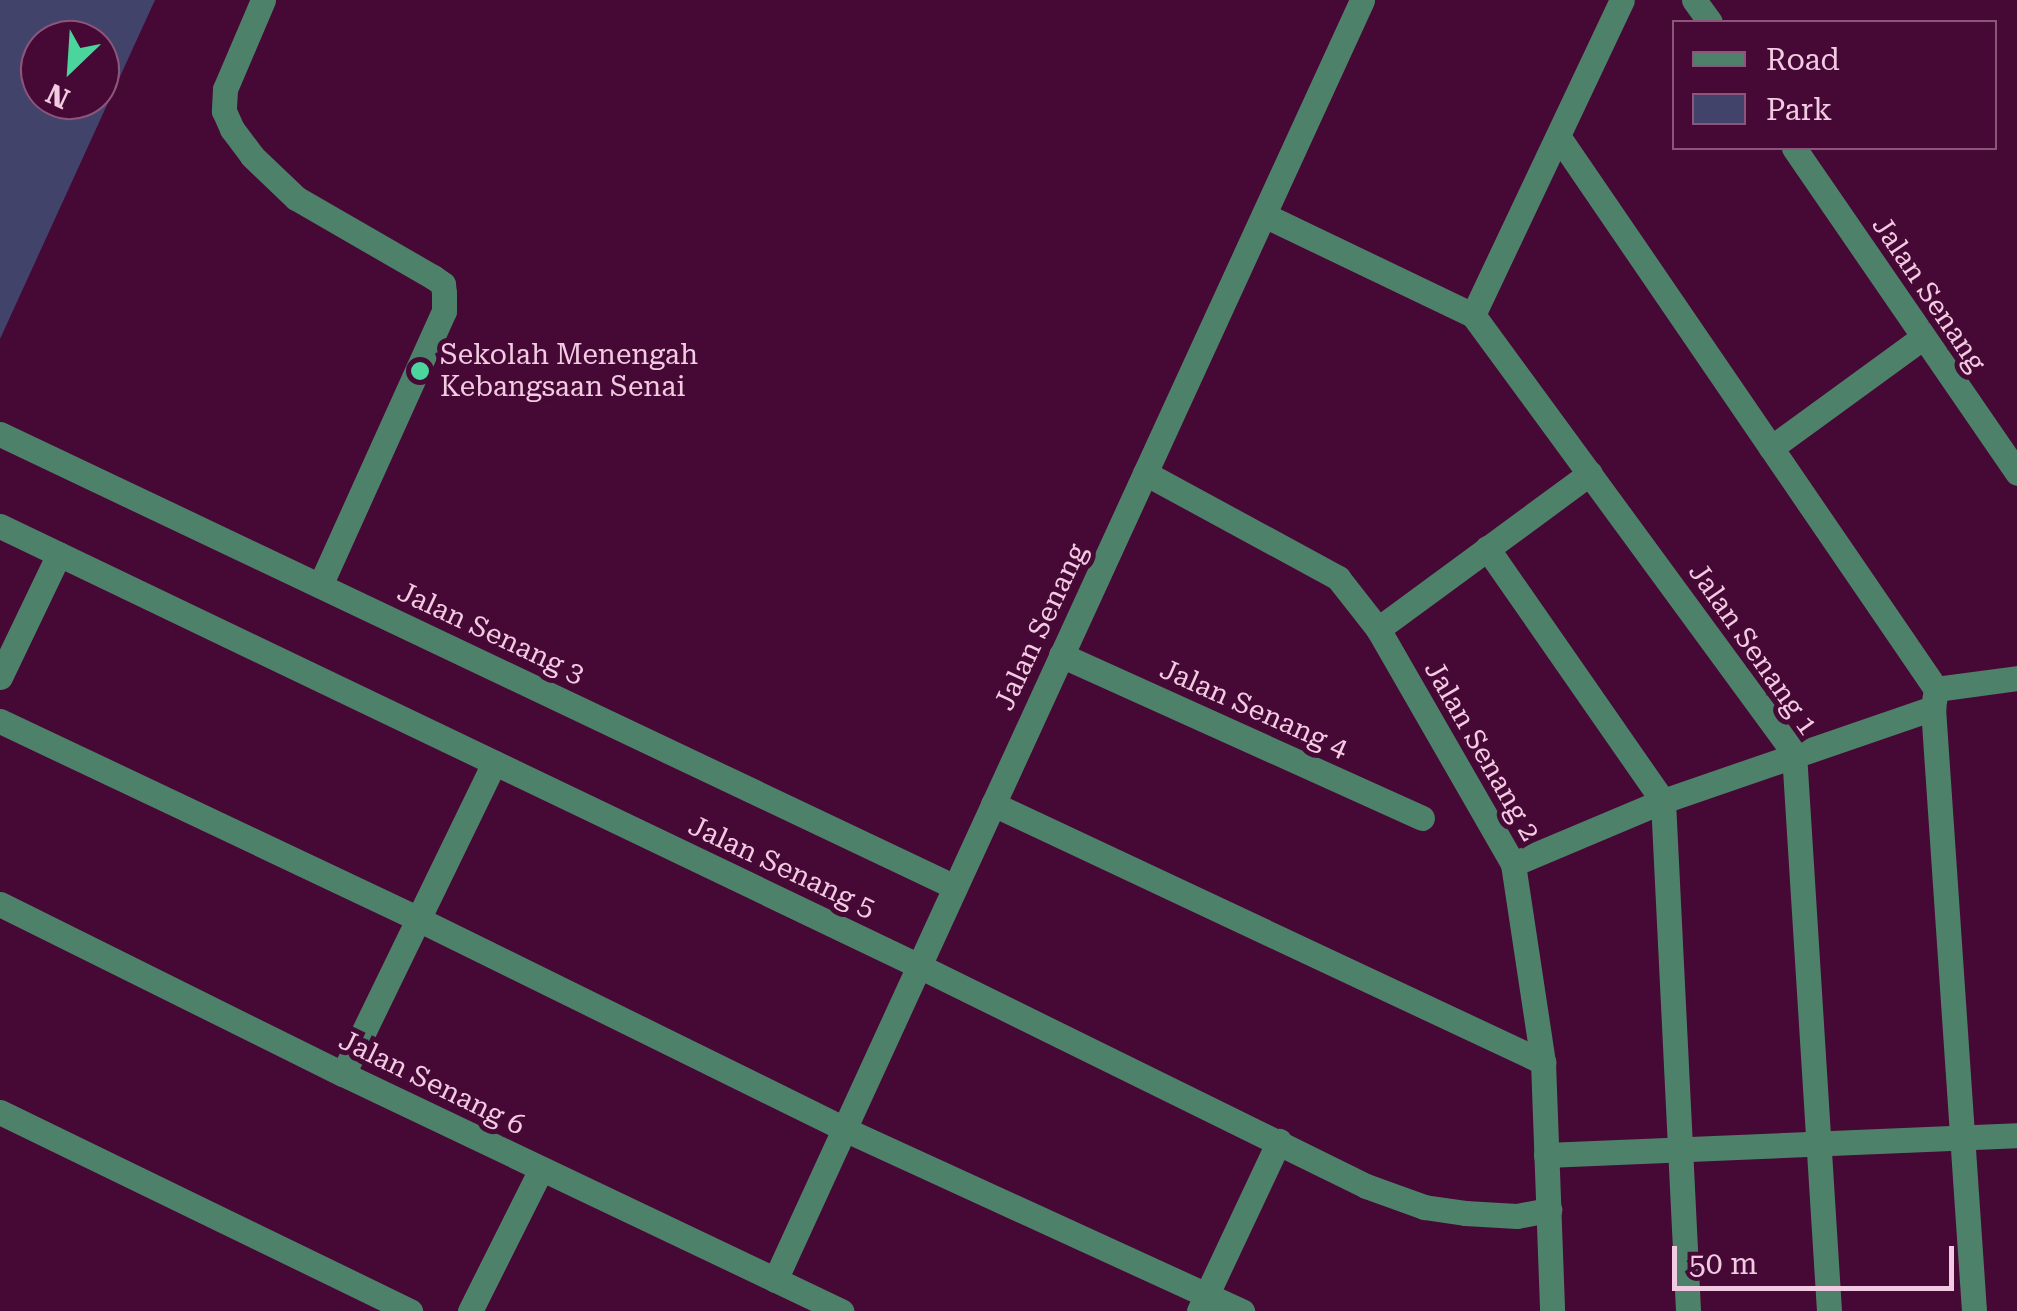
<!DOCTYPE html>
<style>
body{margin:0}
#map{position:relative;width:2017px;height:1311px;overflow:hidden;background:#460835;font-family:"Roboto Serif",serif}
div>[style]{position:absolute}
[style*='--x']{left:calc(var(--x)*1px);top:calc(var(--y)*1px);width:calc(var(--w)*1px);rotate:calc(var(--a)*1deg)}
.green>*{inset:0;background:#42436a}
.minor>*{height:25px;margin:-12.5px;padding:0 12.5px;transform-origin:12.5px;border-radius:12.5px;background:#4e8169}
.dots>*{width:28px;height:28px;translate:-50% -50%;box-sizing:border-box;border:5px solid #460835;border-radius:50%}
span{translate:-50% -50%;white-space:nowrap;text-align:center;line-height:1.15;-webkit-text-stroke:10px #460835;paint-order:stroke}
.street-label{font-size:28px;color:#f2cbe2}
.poi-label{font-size:28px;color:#f2cbe2}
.left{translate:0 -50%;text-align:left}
.legend{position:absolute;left:1672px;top:20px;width:325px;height:130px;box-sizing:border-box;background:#460835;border:2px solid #8b567a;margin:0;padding:12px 18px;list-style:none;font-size:30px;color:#f2cbe2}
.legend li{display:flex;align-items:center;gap:20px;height:50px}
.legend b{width:50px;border:2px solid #8b567a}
.north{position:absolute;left:20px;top:20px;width:100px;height:100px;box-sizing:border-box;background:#460835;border:2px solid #8b567a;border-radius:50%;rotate:205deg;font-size:28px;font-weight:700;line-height:40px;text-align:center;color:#f2cbe2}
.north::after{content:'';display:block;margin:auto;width:35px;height:45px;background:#4bd49b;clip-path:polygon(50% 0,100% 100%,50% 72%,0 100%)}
.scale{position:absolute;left:1672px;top:1246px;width:282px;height:45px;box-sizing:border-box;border:5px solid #f2cbe2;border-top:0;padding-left:12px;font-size:30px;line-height:35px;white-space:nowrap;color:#f2cbe2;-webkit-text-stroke:8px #460835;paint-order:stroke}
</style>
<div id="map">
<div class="green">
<i style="clip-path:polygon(evenodd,0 0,155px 0,0 339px,0 0,40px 40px,100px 40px,100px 100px,40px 100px,40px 40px)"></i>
</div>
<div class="minor">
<i style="--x:263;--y:0;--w:97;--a:113.1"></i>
<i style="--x:225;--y:89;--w:22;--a:93"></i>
<i style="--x:224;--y:111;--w:20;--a:66"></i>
<i style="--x:232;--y:129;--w:34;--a:53"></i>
<i style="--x:252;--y:156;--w:61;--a:43.7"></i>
<i style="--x:296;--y:198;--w:158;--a:30"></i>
<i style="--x:433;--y:277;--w:12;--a:35"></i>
<i style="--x:443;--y:284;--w:9;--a:84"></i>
<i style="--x:444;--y:293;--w:18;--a:90"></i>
<i style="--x:444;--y:311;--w:301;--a:114.3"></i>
<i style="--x:1694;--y:0;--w:27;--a:54"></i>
<i style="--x:1558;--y:136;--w:670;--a:55.65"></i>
<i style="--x:1936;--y:689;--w:19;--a:99"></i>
<i style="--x:1933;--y:708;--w:604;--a:86.11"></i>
<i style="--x:1794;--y:148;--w:394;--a:55.5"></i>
<i style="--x:1264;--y:215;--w:232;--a:25.6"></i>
<i style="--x:1473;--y:315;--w:543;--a:53.76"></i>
<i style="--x:1794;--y:753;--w:559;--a:86.41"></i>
<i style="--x:1473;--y:315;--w:348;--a:-64.7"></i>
<i style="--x:0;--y:434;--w:1057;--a:25.38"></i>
<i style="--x:1771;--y:448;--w:187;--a:-36.1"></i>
<i style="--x:1145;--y:473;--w:220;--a:28.5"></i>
<i style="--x:1338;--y:578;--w:65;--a:51.9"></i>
<i style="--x:1378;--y:629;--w:271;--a:60.1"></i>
<i style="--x:1513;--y:864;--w:200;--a:81.4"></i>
<i style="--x:1543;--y:1062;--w:249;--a:87.9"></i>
<i style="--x:0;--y:526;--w:1019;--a:25.58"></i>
<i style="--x:919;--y:966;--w:498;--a:26.2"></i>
<i style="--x:1366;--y:1186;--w:62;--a:19.9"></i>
<i style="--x:1424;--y:1207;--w:41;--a:8.3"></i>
<i style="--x:1465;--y:1213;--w:52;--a:3.3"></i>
<i style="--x:1517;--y:1216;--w:33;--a:-11"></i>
<i style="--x:1487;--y:548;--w:308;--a:55.2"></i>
<i style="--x:1663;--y:801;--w:511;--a:87.19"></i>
<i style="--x:1378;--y:629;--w:263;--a:-36.3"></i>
<i style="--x:1061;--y:655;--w:396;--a:24.3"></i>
<i style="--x:0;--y:677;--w:136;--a:-64.4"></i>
<i style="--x:1936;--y:689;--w:82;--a:-7.7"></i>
<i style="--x:0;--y:721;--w:460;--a:25.3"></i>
<i style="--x:416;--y:918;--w:477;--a:26.2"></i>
<i style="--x:844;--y:1129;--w:438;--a:24.6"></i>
<i style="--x:993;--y:804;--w:608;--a:25.13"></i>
<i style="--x:1513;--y:864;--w:163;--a:-22.8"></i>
<i style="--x:1663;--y:801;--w:286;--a:-19"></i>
<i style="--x:0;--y:904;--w:383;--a:26.4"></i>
<i style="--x:343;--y:1074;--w:552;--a:25.45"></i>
<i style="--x:343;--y:1074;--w:346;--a:-64.1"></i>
<i style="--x:0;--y:1112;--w:456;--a:25.9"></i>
<i style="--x:1546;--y:1155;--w:471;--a:-2.4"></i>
<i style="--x:775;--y:1280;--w:1408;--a:-65.36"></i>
<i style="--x:470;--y:1311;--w:159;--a:-63.4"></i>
<i style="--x:1199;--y:1311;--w:188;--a:-64.8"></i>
</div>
<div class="dots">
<i style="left:420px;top:371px;background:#4bd49b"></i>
</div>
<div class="street-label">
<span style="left:1929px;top:294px;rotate:56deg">Jalan Senang</span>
<span style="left:1041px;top:627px;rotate:-65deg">Jalan Senang</span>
<span style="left:491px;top:633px;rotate:25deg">Jalan Senang 3</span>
<span style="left:1753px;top:649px;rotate:55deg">Jalan Senang 1</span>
<span style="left:1254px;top:709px;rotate:24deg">Jalan Senang 4</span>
<span style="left:1482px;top:751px;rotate:60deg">Jalan Senang 2</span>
<span style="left:782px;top:867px;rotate:25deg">Jalan Senang 5</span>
<span style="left:432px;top:1083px;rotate:26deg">Jalan Senang 6</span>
</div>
<div class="poi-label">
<span class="left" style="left:440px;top:371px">Sekolah Menengah<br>Kebangsaan Senai</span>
</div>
<ul class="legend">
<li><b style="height:12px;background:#4e8169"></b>Road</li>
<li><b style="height:28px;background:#42436a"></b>Park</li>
</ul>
<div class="north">N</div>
<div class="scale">50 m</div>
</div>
